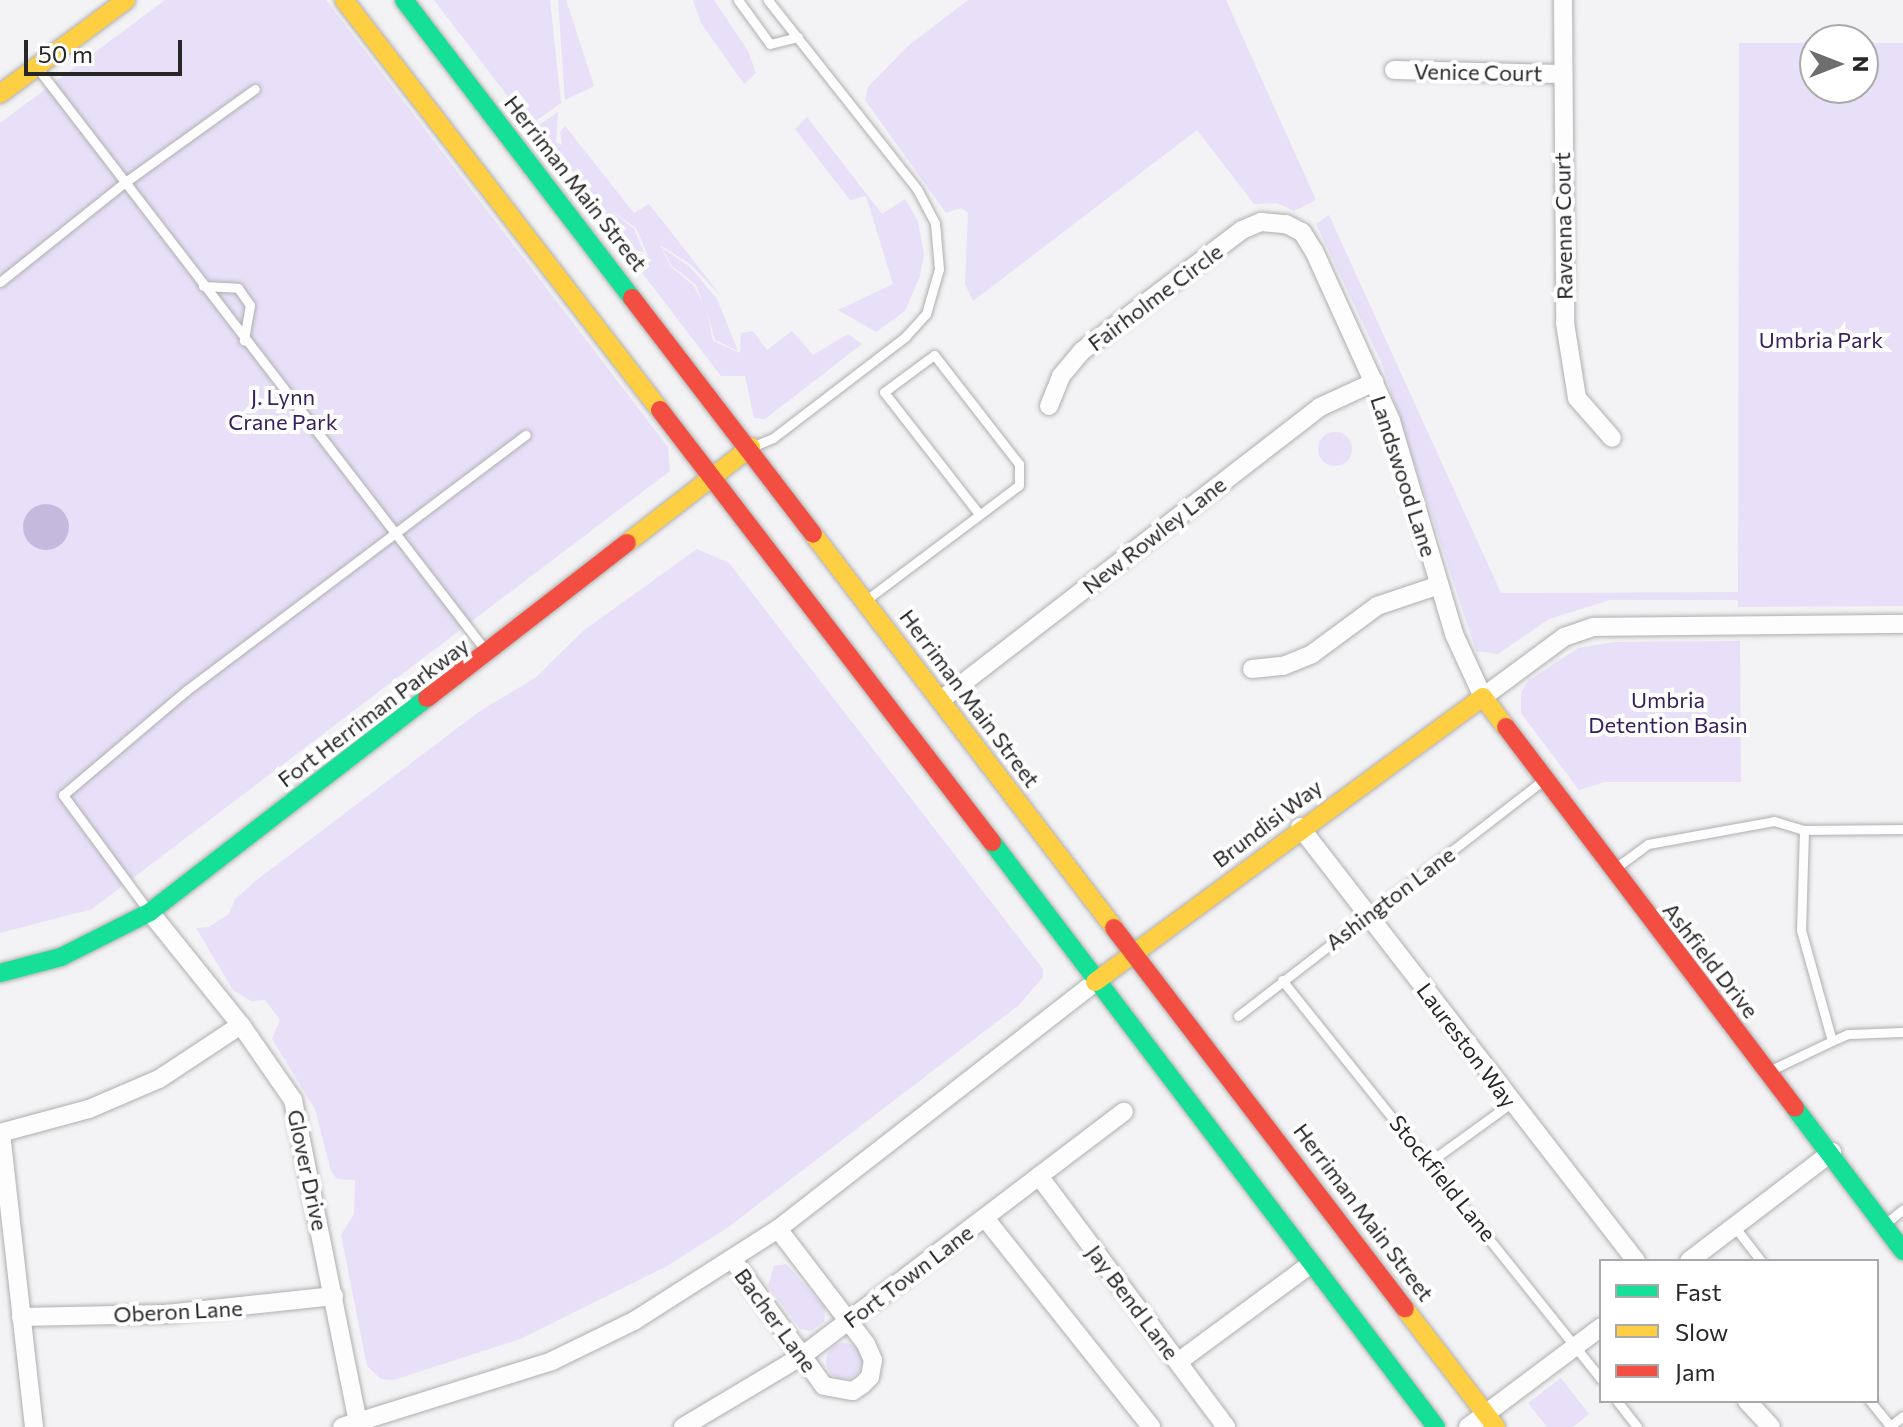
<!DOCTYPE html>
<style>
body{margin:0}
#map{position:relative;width:1903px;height:1427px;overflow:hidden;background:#f3f2f4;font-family:Commissioner,sans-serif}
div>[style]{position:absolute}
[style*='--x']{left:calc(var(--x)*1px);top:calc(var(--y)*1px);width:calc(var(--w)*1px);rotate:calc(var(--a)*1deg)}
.green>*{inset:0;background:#e7e0f8}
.round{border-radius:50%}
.water>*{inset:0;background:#c4bade}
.roads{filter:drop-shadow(0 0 2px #afafb0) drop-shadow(0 0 2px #afafb0)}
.lane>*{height:9px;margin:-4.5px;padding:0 4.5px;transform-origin:4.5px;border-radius:4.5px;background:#fdfdfd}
.street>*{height:18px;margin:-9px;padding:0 9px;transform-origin:9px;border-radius:9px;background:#fdfdfd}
.fast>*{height:18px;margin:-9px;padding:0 9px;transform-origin:9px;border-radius:9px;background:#16e098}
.slow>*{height:18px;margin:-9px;padding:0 9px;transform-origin:9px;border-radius:9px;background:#ffcf43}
.jam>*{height:18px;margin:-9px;padding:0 9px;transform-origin:9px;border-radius:9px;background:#f24e42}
span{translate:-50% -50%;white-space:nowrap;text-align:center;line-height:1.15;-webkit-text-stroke:8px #fff;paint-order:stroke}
.street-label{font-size:22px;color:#272728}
.park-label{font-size:22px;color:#37215d}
.legend{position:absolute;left:1599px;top:1259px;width:280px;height:144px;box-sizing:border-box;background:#fff;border:2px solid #a9a9a9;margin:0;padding:10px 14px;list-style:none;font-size:24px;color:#272728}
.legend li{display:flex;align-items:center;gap:16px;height:40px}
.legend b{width:40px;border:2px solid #a9a9a9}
.north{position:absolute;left:1799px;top:24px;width:80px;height:80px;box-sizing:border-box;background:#fff;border:2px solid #a9a9a9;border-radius:50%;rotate:90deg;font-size:22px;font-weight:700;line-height:32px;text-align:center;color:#272728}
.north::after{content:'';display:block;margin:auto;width:28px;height:36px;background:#6e6e6f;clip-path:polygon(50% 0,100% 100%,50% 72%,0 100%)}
.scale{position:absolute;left:24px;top:40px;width:158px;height:36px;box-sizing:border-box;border:4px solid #272728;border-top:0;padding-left:10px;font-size:24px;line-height:28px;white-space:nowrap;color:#272728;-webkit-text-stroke:6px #fff;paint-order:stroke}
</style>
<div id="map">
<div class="green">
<i style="clip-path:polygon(165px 0,326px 0,668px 447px,670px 471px,92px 909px,0 933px,0 123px)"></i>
<i style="clip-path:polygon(434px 0,550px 0,561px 103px,530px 125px)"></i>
<i style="clip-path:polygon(558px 0,566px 0,594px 86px,565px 100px)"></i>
<i style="clip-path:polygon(693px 0,714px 0,748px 51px,756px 73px,744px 84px,701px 23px)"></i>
<i style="clip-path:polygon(968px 0,1226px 0,1316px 200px,1294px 211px,1277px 203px,1254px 204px,1197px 130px,973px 301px,965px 284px,968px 213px,961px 208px,946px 213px,865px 100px,868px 87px,908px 46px)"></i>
<i style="clip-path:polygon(1739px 43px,1815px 43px,1815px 88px,1863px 88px,1863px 43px,1903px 43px,1903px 606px,1738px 607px,1738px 600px,1610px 600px,1549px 619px,1498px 654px,1476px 651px,1382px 364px,1316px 224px,1329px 215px,1501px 593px,1738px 592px)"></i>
<i style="clip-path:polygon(558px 112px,556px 142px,562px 145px,560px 132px,565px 126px,634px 213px,649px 204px,722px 297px,690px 264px,660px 245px,671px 267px,694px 286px,703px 304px,696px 285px,672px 266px,662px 248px,689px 266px,717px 299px,738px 351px,715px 340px,707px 311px,713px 341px,740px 353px,741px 333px,753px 331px,767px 350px,792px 331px,813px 355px,848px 334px,862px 344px,765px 419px,754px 418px,745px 376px,721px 376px,624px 249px,648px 256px,636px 228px,598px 201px,572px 171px,558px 167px,533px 129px)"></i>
<i style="clip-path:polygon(807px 117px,882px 214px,905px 199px,918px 221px,924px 254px,920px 276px,905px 311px,876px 332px,838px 310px,893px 284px,866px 196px,850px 200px,795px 129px)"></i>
<i style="clip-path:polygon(562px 170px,634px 229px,644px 252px,620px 247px)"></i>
<i class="round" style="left:1318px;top:432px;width:34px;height:34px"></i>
<i style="clip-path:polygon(697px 549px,729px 563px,1043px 969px,1043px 977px,1019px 1005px,727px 1228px,667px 1266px,520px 1339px,394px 1380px,381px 1379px,367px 1366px,341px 1235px,354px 1214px,355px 1180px,337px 1179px,331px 1171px,315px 1109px,272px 1039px,280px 1020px,265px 1000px,251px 1001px,233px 990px,196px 928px,209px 927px,229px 914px,235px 899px,258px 879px,480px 711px,535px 678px,583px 631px)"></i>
<i style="clip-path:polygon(1740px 641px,1741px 782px,1604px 782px,1579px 790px,1521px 713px,1521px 693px,1528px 681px,1578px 648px,1614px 642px)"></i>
<i style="clip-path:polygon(786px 1264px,825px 1308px,824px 1322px,811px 1331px,800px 1329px,768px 1286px,774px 1266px)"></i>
<i class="round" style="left:826px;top:1343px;width:36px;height:36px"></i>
<i style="clip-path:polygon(1561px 1378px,1589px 1414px,1573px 1427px,1547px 1427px,1528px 1403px)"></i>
</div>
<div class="water">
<i class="round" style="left:23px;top:504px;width:46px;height:46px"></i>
</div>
<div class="roads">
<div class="lane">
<i style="--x:738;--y:0;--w:54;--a:54"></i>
<i style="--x:770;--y:44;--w:29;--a:-14"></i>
<i style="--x:39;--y:70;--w:733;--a:52.43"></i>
<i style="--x:0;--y:282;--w:159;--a:-38.6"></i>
<i style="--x:124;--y:183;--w:161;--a:-35.7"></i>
<i style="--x:203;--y:286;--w:35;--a:3"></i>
<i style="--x:238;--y:288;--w:21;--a:55"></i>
<i style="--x:250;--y:305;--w:36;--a:100"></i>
<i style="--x:754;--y:446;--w:21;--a:-23"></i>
<i style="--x:773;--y:438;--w:166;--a:-37.4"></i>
<i style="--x:905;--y:337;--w:31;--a:-48"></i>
<i style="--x:926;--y:314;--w:47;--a:-73.9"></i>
<i style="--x:939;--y:269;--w:46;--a:-95"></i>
<i style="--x:935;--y:223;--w:38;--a:-118"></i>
<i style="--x:917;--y:189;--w:241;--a:-128.3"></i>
<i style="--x:866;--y:600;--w:191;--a:-36.9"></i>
<i style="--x:1019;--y:485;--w:21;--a:-90"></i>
<i style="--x:1019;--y:464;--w:138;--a:-127.9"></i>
<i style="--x:934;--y:355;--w:62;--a:143.5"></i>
<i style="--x:884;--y:392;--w:155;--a:52.1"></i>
<i style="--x:1804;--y:830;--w:99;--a:-0.6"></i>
<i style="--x:1614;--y:869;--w:42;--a:-36.3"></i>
<i style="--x:1648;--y:844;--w:128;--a:-10.3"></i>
<i style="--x:1774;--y:821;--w:31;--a:17"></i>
<i style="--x:1804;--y:830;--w:100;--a:91.7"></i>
<i style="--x:1801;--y:930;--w:115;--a:74.4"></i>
<i style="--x:1832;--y:1041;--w:68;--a:154.6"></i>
<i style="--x:147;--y:909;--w:142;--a:-126.4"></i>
<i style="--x:63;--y:795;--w:162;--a:-40.3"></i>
<i style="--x:187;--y:690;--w:424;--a:-37"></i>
<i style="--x:1282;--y:980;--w:511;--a:51.36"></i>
<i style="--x:1238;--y:1016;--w:386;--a:-37.7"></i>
<i style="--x:1832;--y:1041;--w:17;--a:-24"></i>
<i style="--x:1848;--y:1034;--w:55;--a:-2.1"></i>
<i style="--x:1431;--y:1161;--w:99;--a:-35.9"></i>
<i style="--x:1886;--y:1223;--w:22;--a:-39"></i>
<i style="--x:1734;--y:1226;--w:44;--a:52.4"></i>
<i style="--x:1617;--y:1401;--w:33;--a:52"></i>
<i style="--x:1870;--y:1401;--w:32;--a:51"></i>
<i style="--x:1889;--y:1427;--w:18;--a:-38"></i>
</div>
<div class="street">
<i style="--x:1563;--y:0;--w:323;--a:89.6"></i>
<i style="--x:1565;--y:323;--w:76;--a:80.9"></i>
<i style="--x:1577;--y:398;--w:53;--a:48.8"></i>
<i style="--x:1394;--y:70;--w:167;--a:1.4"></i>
<i style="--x:1049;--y:406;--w:32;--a:-68"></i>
<i style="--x:1061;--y:376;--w:33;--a:-50"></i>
<i style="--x:1082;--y:351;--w:201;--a:-37.1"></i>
<i style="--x:1242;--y:230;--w:21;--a:-23"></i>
<i style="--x:1261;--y:222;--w:25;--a:5"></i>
<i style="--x:1286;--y:224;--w:18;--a:27"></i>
<i style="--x:1302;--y:232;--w:22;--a:58"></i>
<i style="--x:1314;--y:251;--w:187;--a:65.6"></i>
<i style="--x:1391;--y:421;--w:222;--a:73.5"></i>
<i style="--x:1454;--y:634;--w:69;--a:65.3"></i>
<i style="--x:1483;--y:697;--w:101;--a:-36.5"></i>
<i style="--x:1564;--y:637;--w:31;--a:-19"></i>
<i style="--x:1593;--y:627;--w:310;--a:-0.6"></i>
<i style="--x:1252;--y:669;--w:31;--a:-6"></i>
<i style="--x:1283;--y:666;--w:31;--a:-22"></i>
<i style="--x:1312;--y:654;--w:81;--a:-36.4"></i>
<i style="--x:1377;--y:606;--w:65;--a:-18.7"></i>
<i style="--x:941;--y:700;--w:479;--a:-37.7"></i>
<i style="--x:1320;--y:407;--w:60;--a:-24.8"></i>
<i style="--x:1300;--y:827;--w:549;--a:52.25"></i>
<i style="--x:150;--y:912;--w:145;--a:51.2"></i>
<i style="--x:241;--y:1025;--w:91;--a:55.3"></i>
<i style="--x:293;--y:1100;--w:334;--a:78.6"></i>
<i style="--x:0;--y:1133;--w:92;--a:-15.1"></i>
<i style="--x:89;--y:1109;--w:76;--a:-23.2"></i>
<i style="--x:159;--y:1079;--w:98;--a:-33.4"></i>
<i style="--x:1;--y:1133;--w:296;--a:83.6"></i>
<i style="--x:1039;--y:1176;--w:313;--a:53.3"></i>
<i style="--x:985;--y:1218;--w:267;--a:51.5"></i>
<i style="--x:733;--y:1260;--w:155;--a:54.2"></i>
<i style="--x:824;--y:1386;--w:29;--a:10"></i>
<i style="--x:853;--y:1391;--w:11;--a:-34"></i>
<i style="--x:862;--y:1385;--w:11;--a:-45"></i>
<i style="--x:870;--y:1377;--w:17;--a:-80"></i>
<i style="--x:873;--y:1360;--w:17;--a:-114"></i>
<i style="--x:866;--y:1344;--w:145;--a:-127.4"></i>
<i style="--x:1689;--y:1261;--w:180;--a:-37.3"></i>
<i style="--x:21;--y:1317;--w:145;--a:-1.2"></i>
<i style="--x:166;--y:1314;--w:169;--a:-6.1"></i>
<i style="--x:1178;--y:1362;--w:165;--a:-36.4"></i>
<i style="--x:1747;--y:1401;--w:35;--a:47"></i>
<i style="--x:342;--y:1427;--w:220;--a:-17.4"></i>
<i style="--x:552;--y:1361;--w:91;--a:-26"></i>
<i style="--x:634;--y:1321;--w:171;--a:-32.6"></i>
<i style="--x:778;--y:1229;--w:402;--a:-37.9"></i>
<i style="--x:683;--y:1427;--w:139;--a:-30.8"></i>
<i style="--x:802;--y:1356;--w:404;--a:-37.2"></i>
<i style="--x:1468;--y:1427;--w:166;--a:-36.9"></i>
</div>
<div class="fast">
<i style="--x:404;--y:0;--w:375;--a:52.6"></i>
<i style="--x:992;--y:842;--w:734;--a:52.8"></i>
<i style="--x:0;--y:973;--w:63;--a:-14.7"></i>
<i style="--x:61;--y:957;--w:100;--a:-26.8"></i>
<i style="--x:150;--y:912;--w:350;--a:-37.7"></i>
<i style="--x:1795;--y:1108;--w:179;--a:52.9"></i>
</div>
<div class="slow">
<i style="--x:344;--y:0;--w:518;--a:52.38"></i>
<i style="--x:0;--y:94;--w:157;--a:-36.7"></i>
<i style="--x:813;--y:534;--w:496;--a:52.6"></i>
<i style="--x:627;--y:543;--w:157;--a:-37.7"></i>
<i style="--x:1095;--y:982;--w:481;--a:-36.3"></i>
<i style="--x:1483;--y:697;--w:38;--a:53"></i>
<i style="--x:1405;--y:1309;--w:149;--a:52.4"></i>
</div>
<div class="jam">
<i style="--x:632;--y:298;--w:297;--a:52.5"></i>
<i style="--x:660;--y:410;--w:545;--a:52.46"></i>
<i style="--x:427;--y:698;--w:253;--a:-37.8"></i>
<i style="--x:1506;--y:727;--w:478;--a:52.8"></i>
<i style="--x:1114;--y:928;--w:479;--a:52.6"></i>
</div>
</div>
<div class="street-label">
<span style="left:1478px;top:72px;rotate:1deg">Venice Court</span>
<span style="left:576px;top:183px;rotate:52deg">Herriman Main Street</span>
<span style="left:1563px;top:226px;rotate:-91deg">Ravenna Court</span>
<span style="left:1155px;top:297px;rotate:-37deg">Fairholme Circle</span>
<span style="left:1404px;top:476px;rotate:72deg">Landswood Lane</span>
<span style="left:1154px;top:535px;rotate:-38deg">New Rowley Lane</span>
<span style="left:970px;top:698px;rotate:53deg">Herriman Main Street</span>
<span style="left:373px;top:712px;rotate:-37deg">Fort Herriman Parkway</span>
<span style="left:1267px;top:823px;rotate:-37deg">Brundisi Way</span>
<span style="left:1390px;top:898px;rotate:-37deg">Ashington Lane</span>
<span style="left:1711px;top:960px;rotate:52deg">Ashfield Drive</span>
<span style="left:1467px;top:1045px;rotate:53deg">Laureston Way</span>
<span style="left:308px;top:1170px;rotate:78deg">Glover Drive</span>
<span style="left:1443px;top:1178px;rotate:51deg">Stockfield Lane</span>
<span style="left:1364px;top:1212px;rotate:53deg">Herriman Main Street</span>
<span style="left:908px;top:1276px;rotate:-37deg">Fort Town Lane</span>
<span style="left:1133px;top:1302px;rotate:53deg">Jay Bend Lane</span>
<span style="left:178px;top:1311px;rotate:-3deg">Oberon Lane</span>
<span style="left:776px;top:1320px;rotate:54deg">Bacher Lane</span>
</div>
<div class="park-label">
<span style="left:1821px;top:340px">Umbria Park</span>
<span style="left:283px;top:409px">J. Lynn<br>Crane Park</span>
<span style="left:1668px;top:712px">Umbria<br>Detention Basin</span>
</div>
<ul class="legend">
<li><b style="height:10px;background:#16e098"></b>Fast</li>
<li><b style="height:10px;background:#ffcf43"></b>Slow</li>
<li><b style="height:10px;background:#f24e42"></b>Jam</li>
</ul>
<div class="north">N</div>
<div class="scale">50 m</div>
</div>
